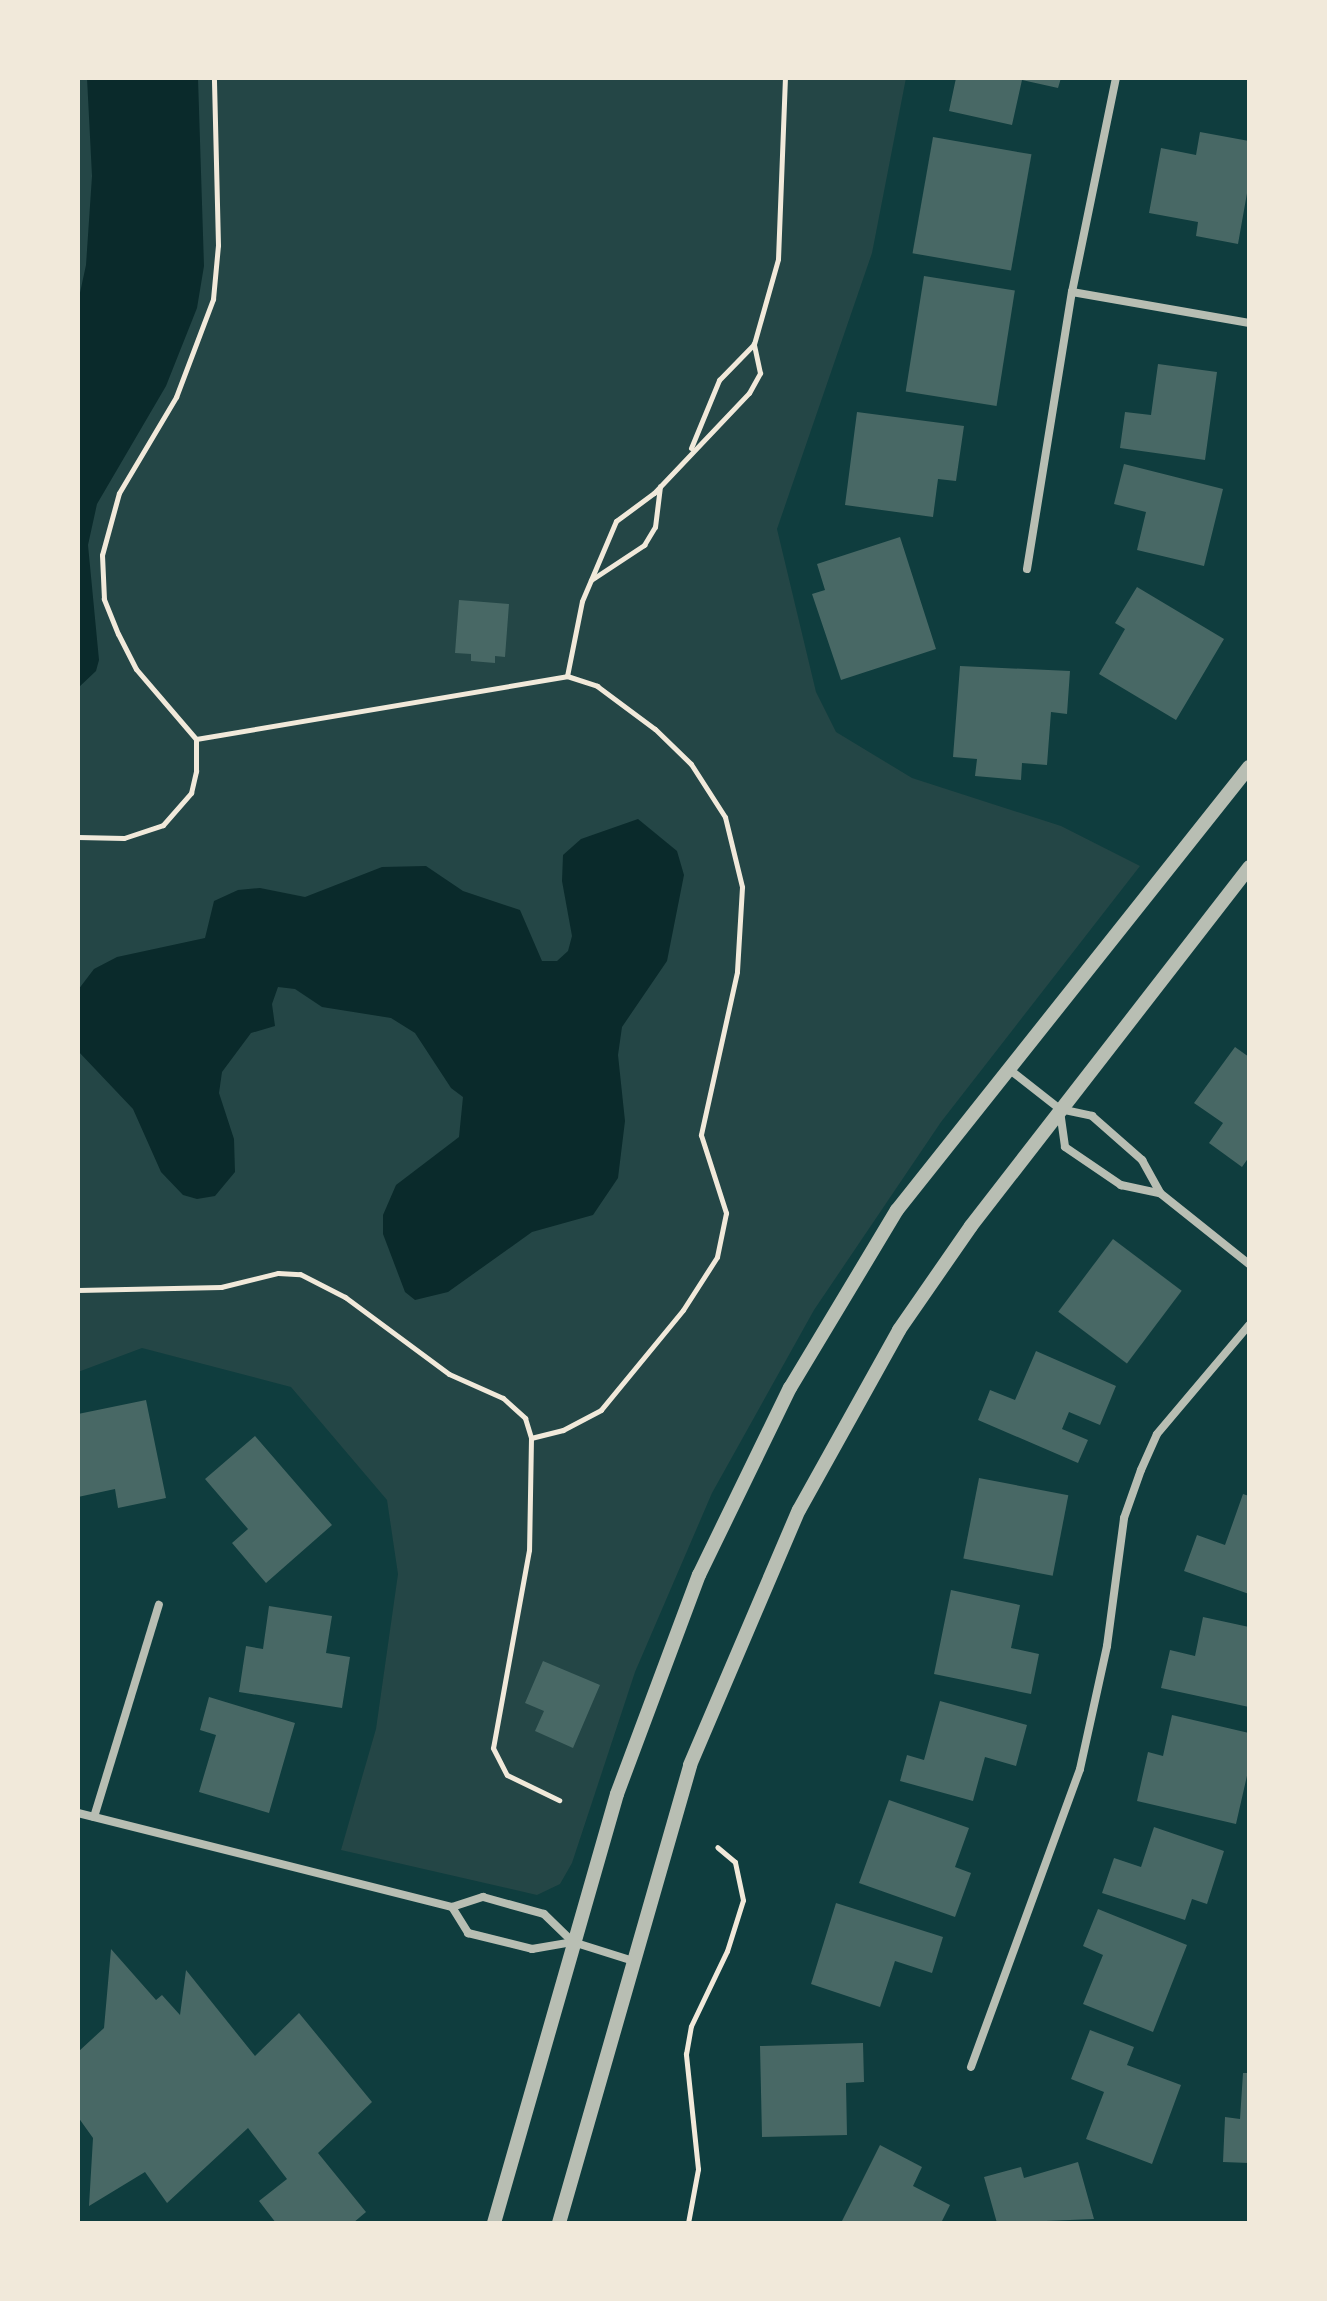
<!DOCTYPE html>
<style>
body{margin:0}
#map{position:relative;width:1327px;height:2301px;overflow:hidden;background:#0f3d3e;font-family:"Times New Roman",serif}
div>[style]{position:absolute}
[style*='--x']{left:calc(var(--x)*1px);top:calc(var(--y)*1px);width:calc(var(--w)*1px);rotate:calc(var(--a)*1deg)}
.green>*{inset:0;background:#244646}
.water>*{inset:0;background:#0a2a2b}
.building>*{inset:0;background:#486865;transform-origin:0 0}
.path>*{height:5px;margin:-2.5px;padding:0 2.5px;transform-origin:2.5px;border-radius:2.5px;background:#f1e9da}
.minor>*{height:8px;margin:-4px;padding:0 4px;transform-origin:4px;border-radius:4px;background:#b8beb3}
.tertiary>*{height:14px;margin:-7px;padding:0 7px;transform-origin:7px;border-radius:7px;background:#b8beb3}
span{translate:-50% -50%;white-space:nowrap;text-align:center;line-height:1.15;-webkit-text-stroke:7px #f1e9da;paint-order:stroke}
.frame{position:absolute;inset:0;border:80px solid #f1e9da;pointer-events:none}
</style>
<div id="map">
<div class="green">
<i style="clip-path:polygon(78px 78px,906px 78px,872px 253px,777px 529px,816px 692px,836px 732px,912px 778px,1061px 826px,1140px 866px,941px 1122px,814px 1310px,712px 1493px,635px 1672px,572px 1863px,560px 1884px,537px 1895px,341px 1850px,376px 1729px,398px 1574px,387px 1500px,291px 1387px,142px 1348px,78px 1372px)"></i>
</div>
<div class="water">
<i style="clip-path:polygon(87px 78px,198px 78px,204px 266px,197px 308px,166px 386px,97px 504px,88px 545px,99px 660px,96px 671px,78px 688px,78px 302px,86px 265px,92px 176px)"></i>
<i style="clip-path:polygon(638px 819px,677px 851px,684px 875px,667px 961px,622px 1027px,618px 1055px,625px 1121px,618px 1178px,593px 1215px,532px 1232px,448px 1292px,415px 1300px,405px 1292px,383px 1234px,383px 1215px,396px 1185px,459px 1137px,463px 1097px,451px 1088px,415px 1033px,391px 1018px,322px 1007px,295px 989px,278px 987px,272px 1004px,275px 1026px,251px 1033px,222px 1072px,219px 1093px,234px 1139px,235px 1172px,215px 1196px,197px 1199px,183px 1195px,161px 1172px,133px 1109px,78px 1051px,78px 990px,94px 969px,117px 957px,205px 938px,214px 901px,238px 890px,260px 888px,305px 897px,382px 867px,426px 866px,463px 891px,520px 910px,542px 961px,557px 961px,568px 951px,572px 936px,562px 881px,563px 855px,581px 839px)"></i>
</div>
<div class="building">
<i style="clip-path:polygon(956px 78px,1061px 78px,1058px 88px,1022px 80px,1012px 125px,949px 111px)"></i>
<i style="clip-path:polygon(1200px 132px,1249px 141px,1249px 182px,1238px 244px,1196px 236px,1198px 222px,1149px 213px,1161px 148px,1196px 155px)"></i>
<i style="left:933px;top:137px;width:100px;height:118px;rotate:10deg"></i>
<i style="left:924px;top:276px;width:92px;height:117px;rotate:9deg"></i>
<i style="clip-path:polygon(1158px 364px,1217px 372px,1205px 460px,1120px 448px,1125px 412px,1151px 415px)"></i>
<i style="clip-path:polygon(857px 412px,964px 426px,956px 481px,938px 479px,933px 517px,845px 505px)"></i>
<i style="clip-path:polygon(1124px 464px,1223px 489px,1204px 566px,1137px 550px,1146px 512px,1114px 504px)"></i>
<i style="clip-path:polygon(900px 537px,936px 649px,841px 680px,812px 594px,825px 590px,817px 564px)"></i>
<i style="clip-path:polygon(1137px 587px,1224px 639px,1176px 720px,1099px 674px,1125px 629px,1115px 623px)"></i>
<i style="clip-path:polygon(459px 600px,509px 604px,505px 657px,495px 656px,495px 663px,471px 661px,471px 654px,455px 653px)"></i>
<i style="clip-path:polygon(960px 666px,1070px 671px,1067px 714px,1051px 712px,1047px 765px,1022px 763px,1021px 780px,975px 776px,977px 759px,953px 757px)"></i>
<i style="clip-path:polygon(1235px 1047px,1249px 1057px,1249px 1157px,1242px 1167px,1209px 1143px,1223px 1123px,1194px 1103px)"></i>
<i style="left:1113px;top:1239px;width:86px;height:91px;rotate:37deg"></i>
<i style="clip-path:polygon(1036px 1351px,1116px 1386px,1100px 1425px,1069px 1412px,1062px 1429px,1088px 1440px,1078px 1463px,978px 1420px,990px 1390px,1015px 1400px)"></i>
<i style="clip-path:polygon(146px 1400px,166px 1498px,118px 1508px,115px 1489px,78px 1497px,78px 1414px)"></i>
<i style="clip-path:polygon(255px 1436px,332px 1525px,266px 1583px,232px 1543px,248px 1529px,205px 1479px)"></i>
<i style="left:979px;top:1478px;width:91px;height:82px;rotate:11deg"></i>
<i style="clip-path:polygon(1243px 1494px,1249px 1496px,1249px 1594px,1184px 1571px,1197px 1535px,1225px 1545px)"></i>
<i style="clip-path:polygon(951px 1590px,1020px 1605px,1011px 1648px,1039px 1654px,1031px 1694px,934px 1674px)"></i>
<i style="clip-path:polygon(269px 1606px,332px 1616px,326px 1653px,350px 1657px,342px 1708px,239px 1692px,246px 1646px,263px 1649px)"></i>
<i style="clip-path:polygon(1203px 1617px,1249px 1627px,1249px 1707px,1161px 1688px,1170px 1650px,1195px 1656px)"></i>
<i style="clip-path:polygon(543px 1661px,600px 1685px,573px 1748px,535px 1731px,544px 1711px,525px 1703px)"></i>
<i style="clip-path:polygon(209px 1697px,295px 1723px,269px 1813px,199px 1792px,216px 1735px,200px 1730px)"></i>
<i style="clip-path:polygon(940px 1701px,1027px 1725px,1016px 1766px,985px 1757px,973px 1801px,900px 1781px,907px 1755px,924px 1760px)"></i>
<i style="clip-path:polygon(1172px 1715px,1249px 1733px,1249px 1767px,1236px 1824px,1137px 1801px,1148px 1752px,1163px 1756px)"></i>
<i style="clip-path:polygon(889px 1800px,969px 1828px,955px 1867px,971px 1873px,955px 1917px,859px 1883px)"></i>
<i style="clip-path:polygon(1154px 1827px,1224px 1851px,1207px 1904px,1192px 1899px,1185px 1920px,1102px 1893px,1114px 1858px,1141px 1867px)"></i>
<i style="clip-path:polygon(836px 1903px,943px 1937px,932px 1973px,895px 1961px,880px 2007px,811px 1984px)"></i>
<i style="clip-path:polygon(1098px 1909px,1187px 1945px,1153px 2032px,1083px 2004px,1103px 1955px,1083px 1946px)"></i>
<i style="clip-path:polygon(111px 1949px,156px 2000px,162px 1995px,180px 2015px,186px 1970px,255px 2056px,299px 2013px,372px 2102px,318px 2153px,366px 2212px,353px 2223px,276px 2223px,259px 2201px,287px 2179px,248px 2128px,167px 2203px,145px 2172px,89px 2206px,93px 2138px,78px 2117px,78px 2052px,104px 2028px)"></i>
<i style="clip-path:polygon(1090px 2030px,1134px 2047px,1127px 2065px,1181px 2085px,1152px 2164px,1086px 2139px,1104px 2092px,1071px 2079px)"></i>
<i style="clip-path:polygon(863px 2043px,864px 2082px,846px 2083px,847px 2135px,762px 2137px,760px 2046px)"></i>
<i style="clip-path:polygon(1243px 2073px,1249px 2073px,1249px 2163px,1223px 2162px,1225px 2117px,1240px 2119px)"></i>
<i style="clip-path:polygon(880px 2145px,922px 2167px,913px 2186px,950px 2205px,941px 2223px,841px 2223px)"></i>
<i style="clip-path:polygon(1078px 2162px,1094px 2219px,997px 2223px,984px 2177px,1021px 2167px,1024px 2178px)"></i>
</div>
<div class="path">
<i style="--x:691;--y:448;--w:74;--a:-67.6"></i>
<i style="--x:719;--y:380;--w:50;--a:-45.8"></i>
<i style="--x:591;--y:580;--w:64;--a:-33.4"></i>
<i style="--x:644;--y:545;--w:21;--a:-59"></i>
<i style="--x:655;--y:527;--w:41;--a:-83"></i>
<i style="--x:567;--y:676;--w:76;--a:-78.7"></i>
<i style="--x:582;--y:601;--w:87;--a:-67"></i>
<i style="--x:616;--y:521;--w:47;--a:-36.4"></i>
<i style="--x:654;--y:493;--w:138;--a:-46.5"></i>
<i style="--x:749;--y:393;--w:23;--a:-61"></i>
<i style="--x:760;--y:373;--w:30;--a:-102"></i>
<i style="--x:754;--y:344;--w:88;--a:-74.2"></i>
<i style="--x:778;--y:259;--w:181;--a:-87.8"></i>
<i style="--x:196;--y:739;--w:376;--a:-9.6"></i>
<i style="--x:567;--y:676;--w:32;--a:18"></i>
<i style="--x:597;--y:686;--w:72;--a:36.6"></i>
<i style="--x:655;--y:729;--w:50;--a:44.2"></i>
<i style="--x:691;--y:764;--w:63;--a:57.3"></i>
<i style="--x:725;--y:817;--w:72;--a:76.3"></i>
<i style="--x:742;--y:887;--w:85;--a:93.4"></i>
<i style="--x:737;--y:972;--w:167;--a:102.5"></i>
<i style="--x:701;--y:1135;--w:82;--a:72.2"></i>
<i style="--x:726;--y:1213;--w:45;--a:101.6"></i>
<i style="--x:717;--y:1257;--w:63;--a:122.7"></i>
<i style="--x:683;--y:1310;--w:129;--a:129.4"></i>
<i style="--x:601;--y:1410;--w:43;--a:152.2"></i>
<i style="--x:563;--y:1430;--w:33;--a:166"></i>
<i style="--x:78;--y:837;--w:46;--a:1.2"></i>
<i style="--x:124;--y:838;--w:41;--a:-18.4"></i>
<i style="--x:163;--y:825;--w:43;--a:-48.8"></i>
<i style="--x:191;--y:793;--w:23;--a:-77"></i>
<i style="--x:196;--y:771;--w:32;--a:-90"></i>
<i style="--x:196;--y:739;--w:92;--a:-130.6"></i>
<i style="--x:136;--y:669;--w:39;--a:-117"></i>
<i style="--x:118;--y:634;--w:38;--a:-112"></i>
<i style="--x:104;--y:599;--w:44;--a:-92.6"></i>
<i style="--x:102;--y:555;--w:64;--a:-74.7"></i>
<i style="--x:119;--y:493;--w:112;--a:-59.3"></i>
<i style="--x:176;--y:397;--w:105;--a:-69.3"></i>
<i style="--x:213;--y:299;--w:54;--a:-84.7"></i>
<i style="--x:218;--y:245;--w:167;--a:-91.4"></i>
<i style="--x:78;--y:1290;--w:143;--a:-1.2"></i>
<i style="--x:221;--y:1287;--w:59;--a:-13.8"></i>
<i style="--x:278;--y:1273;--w:22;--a:3"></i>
<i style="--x:300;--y:1274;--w:51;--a:27.1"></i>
<i style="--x:345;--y:1297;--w:129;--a:36.5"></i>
<i style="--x:449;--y:1374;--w:59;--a:24"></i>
<i style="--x:503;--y:1398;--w:30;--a:42"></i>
<i style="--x:525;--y:1418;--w:21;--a:73"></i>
<i style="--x:531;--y:1438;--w:112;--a:91"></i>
<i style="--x:529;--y:1550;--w:201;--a:100.3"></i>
<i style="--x:493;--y:1748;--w:30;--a:63"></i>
<i style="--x:507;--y:1775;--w:58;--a:25.7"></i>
<i style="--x:688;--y:2223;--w:55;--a:-79.5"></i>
<i style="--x:698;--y:2169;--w:116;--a:-96"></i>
<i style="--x:686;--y:2054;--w:28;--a:-80"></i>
<i style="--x:691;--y:2026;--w:83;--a:-64.4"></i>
<i style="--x:727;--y:1951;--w:53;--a:-72.6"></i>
<i style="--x:743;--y:1900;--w:39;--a:-102"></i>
<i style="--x:735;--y:1862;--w:23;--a:-140"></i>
</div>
<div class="minor">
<i style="--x:1072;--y:292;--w:180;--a:9.9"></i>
<i style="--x:1027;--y:569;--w:281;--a:-80.8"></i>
<i style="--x:1072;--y:292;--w:218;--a:-78.4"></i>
<i style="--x:1010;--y:1070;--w:63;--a:38"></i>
<i style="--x:1060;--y:1109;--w:33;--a:12"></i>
<i style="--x:1092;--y:1116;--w:67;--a:41.3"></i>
<i style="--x:1142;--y:1160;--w:38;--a:61"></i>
<i style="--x:1160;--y:1193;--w:114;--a:38.6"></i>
<i style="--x:1060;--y:1111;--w:36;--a:82"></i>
<i style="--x:1065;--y:1147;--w:68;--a:34.2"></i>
<i style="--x:1121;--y:1185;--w:40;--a:12"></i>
<i style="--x:78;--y:1813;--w:386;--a:14.1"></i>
<i style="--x:452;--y:1907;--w:33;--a:-18"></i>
<i style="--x:483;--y:1897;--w:63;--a:15.6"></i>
<i style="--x:544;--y:1914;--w:40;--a:44"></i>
<i style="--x:94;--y:1817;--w:222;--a:-73"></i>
<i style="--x:452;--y:1907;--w:31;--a:58"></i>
<i style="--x:468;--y:1933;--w:66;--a:14"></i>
<i style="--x:532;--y:1949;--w:42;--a:-9.7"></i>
<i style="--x:573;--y:1942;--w:60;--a:17.5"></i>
<i style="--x:971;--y:2067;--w:317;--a:-69.9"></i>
<i style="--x:1080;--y:1769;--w:126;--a:-77.6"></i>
<i style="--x:1107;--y:1646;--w:129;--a:-82.4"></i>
<i style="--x:1124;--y:1518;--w:51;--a:-70.5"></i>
<i style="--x:1141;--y:1470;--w:39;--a:-66"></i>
<i style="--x:1157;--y:1434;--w:143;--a:-49.8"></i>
</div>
<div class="tertiary">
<i style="--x:494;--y:2223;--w:446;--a:-74"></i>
<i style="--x:617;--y:1794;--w:234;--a:-69.5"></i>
<i style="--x:699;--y:1575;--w:208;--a:-64.1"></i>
<i style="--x:790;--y:1388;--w:208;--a:-59"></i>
<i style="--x:897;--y:1210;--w:566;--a:-51.53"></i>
<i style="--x:559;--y:2223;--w:476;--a:-74"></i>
<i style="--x:690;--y:1765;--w:277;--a:-66.9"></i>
<i style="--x:799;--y:1510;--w:206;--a:-60.9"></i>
<i style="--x:899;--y:1330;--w:126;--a:-55.3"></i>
<i style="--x:971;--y:1226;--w:454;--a:-52.2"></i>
</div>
<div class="frame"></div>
</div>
